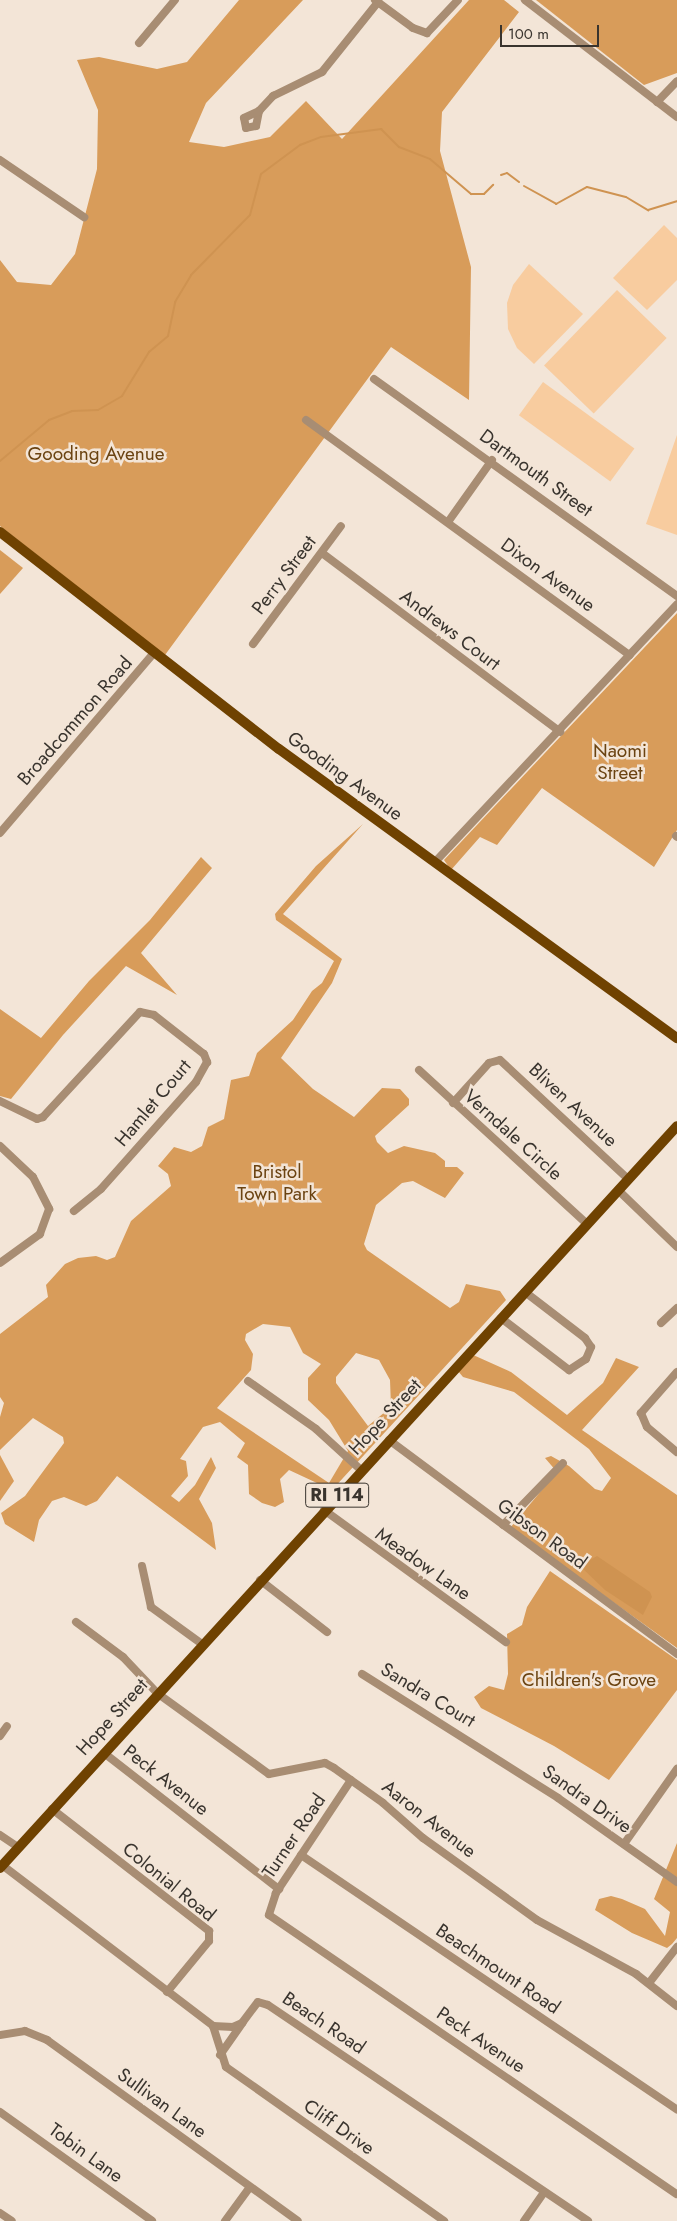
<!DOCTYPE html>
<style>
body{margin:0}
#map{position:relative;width:677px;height:2221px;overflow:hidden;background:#f3e5d7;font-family:Jost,sans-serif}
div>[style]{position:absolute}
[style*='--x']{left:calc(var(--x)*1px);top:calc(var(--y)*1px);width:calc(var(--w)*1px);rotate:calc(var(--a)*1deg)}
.green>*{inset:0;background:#f8cc9f;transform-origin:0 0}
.forest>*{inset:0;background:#d89c5a}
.water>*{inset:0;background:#cf9351}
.stream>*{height:2px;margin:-1px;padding:0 1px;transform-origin:1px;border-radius:1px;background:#cf9351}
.minor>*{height:8px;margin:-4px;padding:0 4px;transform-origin:4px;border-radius:4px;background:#a88d73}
.major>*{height:10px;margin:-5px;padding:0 5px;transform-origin:5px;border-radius:5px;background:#6f4201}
span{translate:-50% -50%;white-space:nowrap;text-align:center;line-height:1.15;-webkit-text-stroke:5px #f3e5d7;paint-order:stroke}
.shield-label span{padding:1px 4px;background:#f3e5d7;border:1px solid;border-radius:4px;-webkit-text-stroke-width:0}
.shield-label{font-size:18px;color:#39342e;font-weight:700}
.park-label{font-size:19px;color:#6b4311}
.street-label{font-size:19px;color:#39342e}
.scale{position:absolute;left:500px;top:25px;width:99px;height:22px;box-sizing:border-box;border:2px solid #39342e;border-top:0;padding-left:6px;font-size:15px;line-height:18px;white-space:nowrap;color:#39342e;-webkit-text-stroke:4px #f3e5d7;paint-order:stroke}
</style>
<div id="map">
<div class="green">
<i style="clip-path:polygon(664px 225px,677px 238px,677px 280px,647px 310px,613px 278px)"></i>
<i style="clip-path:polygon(529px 264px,583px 314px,534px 364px,517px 348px,508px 329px,507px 303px,513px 285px)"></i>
<i style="left:617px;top:290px;width:69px;height:105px;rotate:44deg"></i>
<i style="left:543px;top:382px;width:113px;height:41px;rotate:36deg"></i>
<i style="clip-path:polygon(677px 435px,677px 535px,646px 524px)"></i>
</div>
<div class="forest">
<i style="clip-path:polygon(239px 0,303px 0,206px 103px,189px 142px,224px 147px,270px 137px,306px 101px,342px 139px,469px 0,504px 0,519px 12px,442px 112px,440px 151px,471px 267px,469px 400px,391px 347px,165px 655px,0 526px,0 260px,17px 282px,51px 285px,75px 254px,97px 169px,98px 110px,77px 60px,99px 57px,157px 69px,187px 62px)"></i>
<i style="clip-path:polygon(536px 0,677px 0,677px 73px,644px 85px)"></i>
<i style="clip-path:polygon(0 550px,23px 568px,0 594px)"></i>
<i style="clip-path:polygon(677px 613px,677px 830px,654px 867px,542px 788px,497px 845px,480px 837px,451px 870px,444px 860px)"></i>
<i style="clip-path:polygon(evenodd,363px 824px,283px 914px,342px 959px,332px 983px,281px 1058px,313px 1089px,354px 1117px,382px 1088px,400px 1089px,409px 1099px,409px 1105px,375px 1136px,377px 1142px,388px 1153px,404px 1146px,435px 1153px,445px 1161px,445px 1167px,457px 1167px,464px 1173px,445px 1198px,413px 1181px,402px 1183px,376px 1205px,364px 1244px,367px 1250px,450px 1308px,459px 1302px,466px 1284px,500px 1291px,506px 1300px,332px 1490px,289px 1470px,280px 1479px,284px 1502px,275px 1507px,262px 1503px,249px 1494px,248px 1465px,237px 1457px,245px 1443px,220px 1422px,203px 1427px,180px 1459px,186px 1461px,188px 1476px,171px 1496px,179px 1502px,195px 1485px,211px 1457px,216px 1468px,199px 1499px,212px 1523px,216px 1550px,117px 1476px,97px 1501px,86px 1506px,64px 1497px,52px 1501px,39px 1520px,34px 1542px,5px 1524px,1px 1513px,25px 1496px,64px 1443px,63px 1437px,33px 1418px,0 1450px,0 1417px,4px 1403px,0 1397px,0 1334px,48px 1297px,46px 1285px,65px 1264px,78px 1258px,96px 1256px,107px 1260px,115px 1257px,131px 1221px,171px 1186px,168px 1174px,158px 1166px,174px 1147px,191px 1152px,202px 1146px,208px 1127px,224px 1119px,231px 1080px,249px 1076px,257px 1053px,293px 1020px,312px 991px,322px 983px,334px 961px,276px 920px,275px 914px,316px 866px,363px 824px,263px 1324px,290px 1327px,303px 1353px,321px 1364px,308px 1378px,308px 1400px,329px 1420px,348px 1451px,329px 1483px,217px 1408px,251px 1370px,253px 1354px,245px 1340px,246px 1334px,263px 1324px,363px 824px,356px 1353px,379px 1360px,390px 1380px,391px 1407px,368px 1426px,336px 1383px,336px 1377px,356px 1353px)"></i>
<i style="clip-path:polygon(201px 857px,212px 868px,141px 953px,177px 995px,126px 966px,63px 1035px,11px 1099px,0 1096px,0 1009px,41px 1038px,89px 981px,150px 920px)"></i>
<i style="clip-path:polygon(471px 1354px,511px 1372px,567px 1415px,603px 1383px,616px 1358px,639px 1367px,582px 1430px,677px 1495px,677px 1648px,510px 1528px,557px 1472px,545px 1458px,551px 1456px,569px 1466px,595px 1489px,602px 1491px,611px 1478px,589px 1449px,514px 1392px,463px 1377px,458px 1371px)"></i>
<i style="clip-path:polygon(0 1455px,14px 1481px,0 1501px)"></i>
<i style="clip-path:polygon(550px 1571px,677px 1660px,677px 1690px,609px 1780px,554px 1746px,481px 1708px,474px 1697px,489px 1686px,504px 1690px,508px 1674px,507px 1634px,522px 1625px,527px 1607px)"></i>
<i style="clip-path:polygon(677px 1843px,677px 1938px,672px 1944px,667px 1948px,632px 1933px,595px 1910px,599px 1899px,611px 1896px,622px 1899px,645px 1909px,665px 1936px,670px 1912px,654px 1899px)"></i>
</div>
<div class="water">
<i style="clip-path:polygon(597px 1556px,650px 1592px,652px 1597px,643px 1615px,605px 1590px,580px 1566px)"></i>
</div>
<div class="stream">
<i style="--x:501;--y:175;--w:6;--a:-18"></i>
<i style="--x:507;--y:173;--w:15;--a:37"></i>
<i style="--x:524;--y:186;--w:37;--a:29"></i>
<i style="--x:556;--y:204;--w:35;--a:-29"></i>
<i style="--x:587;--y:187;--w:40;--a:14.4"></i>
<i style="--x:626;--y:197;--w:26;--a:31"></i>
<i style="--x:648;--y:210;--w:30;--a:-17"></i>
<i style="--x:0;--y:461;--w:64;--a:-39.9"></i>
<i style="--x:49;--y:420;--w:25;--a:-21"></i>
<i style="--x:72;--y:411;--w:26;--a:-2"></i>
<i style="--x:98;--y:410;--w:28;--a:-30"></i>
<i style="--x:122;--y:396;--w:52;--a:-58.5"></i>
<i style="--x:149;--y:352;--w:25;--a:-40"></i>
<i style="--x:168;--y:336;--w:35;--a:-78"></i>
<i style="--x:175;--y:302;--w:31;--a:-59"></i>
<i style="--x:191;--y:275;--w:84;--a:-45.5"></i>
<i style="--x:250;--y:215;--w:42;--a:-75"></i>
<i style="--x:261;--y:174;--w:49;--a:-36.6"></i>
<i style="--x:300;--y:145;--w:22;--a:-21"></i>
<i style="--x:321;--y:137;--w:61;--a:-7.6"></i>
<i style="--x:381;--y:129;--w:25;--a:45"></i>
<i style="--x:399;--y:147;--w:33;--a:21"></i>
<i style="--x:430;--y:159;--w:54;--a:40.5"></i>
<i style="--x:471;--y:194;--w:13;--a:0"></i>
<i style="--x:484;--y:194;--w:13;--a:-45"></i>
</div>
<div class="minor">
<i style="--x:375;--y:0;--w:47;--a:36.4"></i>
<i style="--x:413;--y:28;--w:15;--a:20"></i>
<i style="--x:427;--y:33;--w:45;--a:-46.8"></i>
<i style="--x:525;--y:0;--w:192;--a:37.6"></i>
<i style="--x:139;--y:43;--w:56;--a:-50.1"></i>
<i style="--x:657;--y:102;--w:29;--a:-46"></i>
<i style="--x:259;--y:111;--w:21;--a:-47"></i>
<i style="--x:273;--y:96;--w:55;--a:-26.1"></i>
<i style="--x:322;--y:72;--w:90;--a:-51.3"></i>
<i style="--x:259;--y:111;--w:15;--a:101"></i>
<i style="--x:256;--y:126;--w:10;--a:169"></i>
<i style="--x:246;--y:128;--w:10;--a:-101"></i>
<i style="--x:244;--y:118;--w:17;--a:-25"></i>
<i style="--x:0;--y:160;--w:102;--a:34.2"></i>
<i style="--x:374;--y:379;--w:373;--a:35.6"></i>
<i style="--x:306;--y:420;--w:400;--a:36"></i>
<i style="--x:448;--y:522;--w:76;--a:-54.6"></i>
<i style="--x:322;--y:553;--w:298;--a:36.9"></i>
<i style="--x:253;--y:644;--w:147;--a:-53.3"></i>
<i style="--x:0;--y:833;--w:237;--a:-49.5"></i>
<i style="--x:676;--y:836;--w:1;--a:45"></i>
<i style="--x:435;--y:862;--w:354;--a:-46.8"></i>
<i style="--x:419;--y:1070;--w:228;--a:42.5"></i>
<i style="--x:0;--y:1101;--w:41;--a:25.9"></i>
<i style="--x:37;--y:1119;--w:6;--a:-18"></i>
<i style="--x:43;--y:1117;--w:143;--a:-47.3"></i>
<i style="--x:140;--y:1012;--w:14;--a:12"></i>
<i style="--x:154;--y:1015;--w:63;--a:38"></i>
<i style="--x:204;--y:1054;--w:9;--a:69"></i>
<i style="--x:207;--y:1062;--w:23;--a:119"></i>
<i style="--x:196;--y:1082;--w:143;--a:131.6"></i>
<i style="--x:101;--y:1189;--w:35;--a:141"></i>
<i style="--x:453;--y:1103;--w:54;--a:-48"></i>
<i style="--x:489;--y:1063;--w:11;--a:-15"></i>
<i style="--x:500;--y:1060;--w:175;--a:42.9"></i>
<i style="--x:0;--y:1146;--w:45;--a:43.2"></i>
<i style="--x:33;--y:1177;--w:36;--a:63"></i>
<i style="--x:49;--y:1209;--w:27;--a:110"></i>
<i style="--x:40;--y:1234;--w:49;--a:144.1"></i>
<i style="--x:618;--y:1190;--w:82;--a:44"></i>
<i style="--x:501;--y:1318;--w:86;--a:37.4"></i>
<i style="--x:569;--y:1370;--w:20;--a:-33"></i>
<i style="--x:586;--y:1359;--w:13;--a:-67"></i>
<i style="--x:591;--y:1347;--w:11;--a:-124"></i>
<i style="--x:585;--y:1338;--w:76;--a:-142.5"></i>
<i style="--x:661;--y:1323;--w:22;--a:-43"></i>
<i style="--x:677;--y:1372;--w:55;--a:131.3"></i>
<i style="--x:641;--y:1413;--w:15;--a:67"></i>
<i style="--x:647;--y:1427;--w:39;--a:40"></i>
<i style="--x:248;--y:1381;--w:83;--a:35.2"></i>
<i style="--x:316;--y:1429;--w:59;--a:42.3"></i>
<i style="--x:389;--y:1440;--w:359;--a:36.6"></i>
<i style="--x:324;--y:1510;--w:225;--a:36"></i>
<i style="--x:503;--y:1525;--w:86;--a:-45.9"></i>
<i style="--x:142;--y:1566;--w:42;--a:77.6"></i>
<i style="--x:151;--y:1607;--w:63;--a:36"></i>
<i style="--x:260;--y:1580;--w:85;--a:37.8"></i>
<i style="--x:76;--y:1622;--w:59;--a:36.7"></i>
<i style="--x:123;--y:1657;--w:50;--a:46.6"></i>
<i style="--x:157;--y:1693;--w:138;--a:35.9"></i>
<i style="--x:269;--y:1774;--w:57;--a:-11.1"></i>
<i style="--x:325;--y:1763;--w:10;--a:29"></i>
<i style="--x:334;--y:1768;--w:60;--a:35.5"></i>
<i style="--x:383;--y:1803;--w:53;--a:41.2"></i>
<i style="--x:423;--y:1838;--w:140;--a:35.7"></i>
<i style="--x:537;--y:1920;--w:113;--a:28.6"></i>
<i style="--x:636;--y:1974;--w:52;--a:38"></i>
<i style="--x:362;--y:1674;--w:232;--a:32.3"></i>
<i style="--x:558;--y:1798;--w:146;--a:35.2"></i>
<i style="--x:0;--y:1736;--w:12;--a:-55"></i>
<i style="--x:104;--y:1753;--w:222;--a:37.9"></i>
<i style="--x:351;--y:1780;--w:136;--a:123.6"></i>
<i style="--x:276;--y:1893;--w:23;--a:108"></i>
<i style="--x:269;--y:1915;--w:494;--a:34.4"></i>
<i style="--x:52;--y:1809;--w:199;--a:37.8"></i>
<i style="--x:209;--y:1931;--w:10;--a:90"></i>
<i style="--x:209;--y:1941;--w:66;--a:129.5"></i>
<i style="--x:0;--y:1835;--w:22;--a:34"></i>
<i style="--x:624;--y:1844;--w:92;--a:-54.8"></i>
<i style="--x:301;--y:1855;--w:454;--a:34.1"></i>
<i style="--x:2;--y:1865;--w:265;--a:37.3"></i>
<i style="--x:213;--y:2026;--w:20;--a:3"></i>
<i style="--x:233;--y:2027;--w:10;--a:-24"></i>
<i style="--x:242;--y:2023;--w:26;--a:-53"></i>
<i style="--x:258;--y:2002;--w:10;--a:17"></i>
<i style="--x:268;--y:2005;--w:386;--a:34"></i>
<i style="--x:649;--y:1983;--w:46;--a:-52.1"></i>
<i style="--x:213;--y:2026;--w:43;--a:72.4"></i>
<i style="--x:226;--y:2067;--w:267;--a:35.2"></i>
<i style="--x:0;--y:2035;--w:25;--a:-9"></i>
<i style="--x:25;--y:2031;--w:24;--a:22"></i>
<i style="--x:47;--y:2040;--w:309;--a:35.8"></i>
<i style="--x:220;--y:2055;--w:39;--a:-55"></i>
<i style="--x:0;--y:2112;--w:187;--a:35.6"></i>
<i style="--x:0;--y:2213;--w:14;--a:34"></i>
<i style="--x:225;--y:2221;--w:42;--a:-53.7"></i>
<i style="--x:524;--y:2221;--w:35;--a:-55"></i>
</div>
<div class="major">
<i style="--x:0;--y:532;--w:353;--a:37.9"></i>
<i style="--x:279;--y:749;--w:492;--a:36"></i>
<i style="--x:0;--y:1868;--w:1004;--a:-47.62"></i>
</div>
<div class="shield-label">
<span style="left:337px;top:1495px">RI 114</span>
</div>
<div class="park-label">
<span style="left:96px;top:454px">Gooding Avenue</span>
<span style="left:620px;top:762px">Naomi<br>Street</span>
<span style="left:277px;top:1183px">Bristol<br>Town Park</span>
<span style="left:589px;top:1680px">Children's Grove</span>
</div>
<div class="street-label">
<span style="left:536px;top:473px;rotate:36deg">Dartmouth Street</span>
<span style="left:284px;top:575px;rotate:-53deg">Perry Street</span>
<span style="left:548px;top:575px;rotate:36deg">Dixon Avenue</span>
<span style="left:450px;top:630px;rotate:37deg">Andrews Court</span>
<span style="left:75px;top:721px;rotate:-49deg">Broadcommon Road</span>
<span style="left:345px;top:776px;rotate:36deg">Gooding Avenue</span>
<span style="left:153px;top:1103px;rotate:-50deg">Hamlet Court</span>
<span style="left:573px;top:1105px;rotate:43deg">Bliven Avenue</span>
<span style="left:513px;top:1135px;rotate:42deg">Verndale Circle</span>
<span style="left:385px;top:1417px;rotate:-47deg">Hope Street</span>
<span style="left:542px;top:1534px;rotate:36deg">Gibson Road</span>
<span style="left:423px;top:1564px;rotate:35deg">Meadow Lane</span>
<span style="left:428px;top:1695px;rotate:31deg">Sandra Court</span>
<span style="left:112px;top:1717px;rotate:-48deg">Hope Street</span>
<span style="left:166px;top:1780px;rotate:38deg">Peck Avenue</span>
<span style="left:587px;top:1799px;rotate:35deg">Sandra Drive</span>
<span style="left:429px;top:1819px;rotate:38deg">Aaron Avenue</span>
<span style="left:294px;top:1836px;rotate:-56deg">Turner Road</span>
<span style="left:169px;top:1882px;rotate:39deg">Colonial Road</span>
<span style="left:498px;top:1969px;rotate:34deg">Beachmount Road</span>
<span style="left:324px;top:2023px;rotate:34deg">Beach Road</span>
<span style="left:481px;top:2040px;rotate:34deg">Peck Avenue</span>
<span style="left:162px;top:2103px;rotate:36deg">Sullivan Lane</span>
<span style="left:339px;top:2127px;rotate:35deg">Cliff Drive</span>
<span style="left:86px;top:2153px;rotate:36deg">Tobin Lane</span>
</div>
<div class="scale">100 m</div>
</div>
